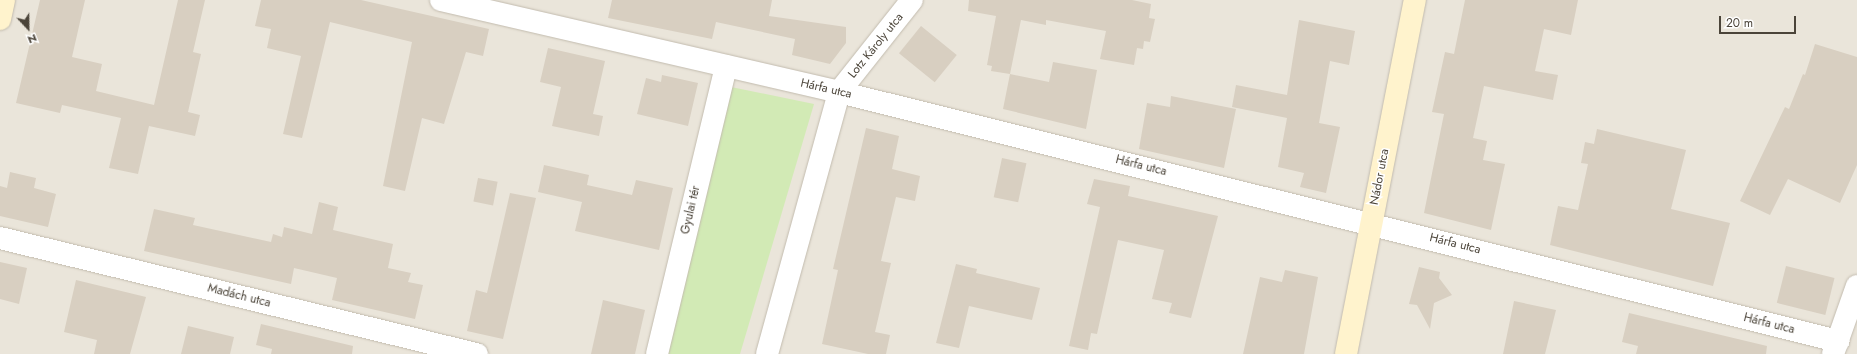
<!DOCTYPE html>
<meta charset="utf-8">
<style>
body{margin:0}
#map{position:relative;width:1857px;height:354px;overflow:hidden;background:#f6f3ec;font-family:Jost,sans-serif}
div>[style]{position:absolute}
[style*='--x']{left:calc(var(--x)*1px);top:calc(var(--y)*1px);width:calc(var(--w)*1px);rotate:calc(var(--a)*1deg)}
.residential>*{inset:0;background:#eae5da;transform-origin:0 0}
.green>*{inset:0;background:#d2eab5}
.building>*{inset:0;background:#d8cfc1;transform-origin:0 0}
.roads{filter:drop-shadow(0 0 1px #c2bbae) drop-shadow(0 0 1px #c2bbae)}
.street>*{height:22px;margin:-11px;padding:0 11px;transform-origin:11px;border-radius:11px;background:#fff}
.secondary>*{height:22px;margin:-11px;padding:0 11px;transform-origin:11px;border-radius:11px;background:#fff3cd}
span{translate:-50% -50%;white-space:nowrap;text-align:center;line-height:1.15;-webkit-text-stroke:3px #fff;paint-order:stroke}
.street-label{font-size:12px;color:#4b4439}
.north{position:absolute;left:8px;top:8px;width:40px;height:40px;-webkit-text-stroke:3px #fff;paint-order:stroke;rotate:158deg;font-size:11px;font-weight:700;line-height:16px;text-align:center;color:#4b4439}
.north::after{content:'';display:block;margin:auto;width:14px;height:18px;background:#4b4439;clip-path:polygon(50% 0,100% 100%,50% 72%,0 100%)}
.scale{position:absolute;left:1719px;top:16px;width:77px;height:18px;box-sizing:border-box;border:2px solid #4b4439;border-top:0;padding-left:5px;font-size:12px;line-height:14px;white-space:nowrap;color:#4b4439;-webkit-text-stroke:3px #fff;paint-order:stroke}
</style>
<div id="map">
<div class="residential">
<i style="left:0;top:0;width:1857px;height:354px"></i>
</div>
<div class="green">
<i style="clip-path:polygon(731px 87px,814px 104px,740px 354px,665px 354px)"></i>
</div>
<div class="building">
<i style="clip-path:polygon(40px 0,85px 0,72px 57px,102px 64px,96px 91px,154px 105px,178px 0,205px 0,193px 52px,201px 54px,188px 112px,200px 115px,195px 136px,149px 126px,138px 174px,109px 168px,121px 118px,62px 105px,60px 113px,16px 103px)"></i>
<i style="clip-path:polygon(261px 0,361px 0,489px 29px,483px 56px,466px 52px,444px 124px,422px 118px,405px 191px,383px 186px,412px 42px,330px 22px,302px 138px,283px 134px,301px 56px,267px 48px,271px 29px,255px 26px)"></i>
<i style="clip-path:polygon(612px 0,772px 0,769px 16px,846px 27px,846px 43px,830px 64px,792px 55px,795px 39px,716px 22px,712px 39px,608px 18px)"></i>
<i style="clip-path:polygon(969px 0,1132px 0,1151px 4px,1149px 18px,1155px 19px,1150px 42px,1144px 41px,1143px 49px,1137px 48px,1134px 65px,1100px 59px,1106px 31px,1046px 20px,1046px 25px,1021px 20px,1010px 74px,1049px 82px,1053px 62px,1097px 70px,1086px 129px,1003px 109px,1010px 74px,991px 71px,992px 66px,987px 65px,996px 16px,968px 11px)"></i>
<i style="clip-path:polygon(1465px 0,1578px 0,1571px 35px,1544px 29px,1535px 71px,1558px 75px,1553px 100px,1484px 86px,1473px 138px,1487px 141px,1483px 160px,1505px 164px,1491px 230px,1424px 213px,1444px 114px,1432px 112px,1445px 52px,1454px 54px)"></i>
<i style="clip-path:polygon(1299px 20px,1355px 31px,1349px 65px,1330px 61px,1319px 123px,1340px 127px,1326px 193px,1300px 187px,1304px 173px,1278px 167px,1287px 118px,1232px 107px,1236px 85px,1287px 95px)"></i>
<i style="left:921px;top:26px;width:46px;height:35px;rotate:39deg"></i>
<i style="clip-path:polygon(1815px 44px,1857px 57px,1857px 165px,1840px 203px,1788px 179px,1770px 215px,1740px 201px,1785px 107px,1789px 109px,1803px 74px,1805px 75px)"></i>
<i style="clip-path:polygon(548px 48px,605px 61px,593px 114px,603px 116px,599px 136px,552px 126px,561px 87px,540px 82px)"></i>
<i style="clip-path:polygon(662px 75px,698px 83px,688px 126px,637px 114px,646px 78px,661px 82px)"></i>
<i style="clip-path:polygon(1171px 96px,1236px 109px,1224px 168px,1139px 149px,1147px 103px,1170px 107px)"></i>
<i style="clip-path:polygon(866px 128px,899px 136px,892px 169px,920px 176px,915px 201px,896px 197px,881px 261px,891px 263px,875px 332px,890px 335px,886px 354px,868px 354px,822px 344px,838px 270px,833px 269px)"></i>
<i style="clip-path:polygon(1597px 129px,1686px 150px,1671px 209px,1730px 223px,1713px 286px,1550px 245px,1558px 206px,1578px 210px,1588px 164px,1581px 163px,1585px 142px,1594px 144px)"></i>
<i style="left:1002px;top:158px;width:25px;height:40px;rotate:12deg"></i>
<i style="clip-path:polygon(544px 165px,589px 175px,587px 185px,632px 195px,636px 180px,673px 188px,659px 250px,575px 231px,582px 202px,538px 192px)"></i>
<i style="clip-path:polygon(10px 172px,36px 178px,34px 188px,56px 194px,48px 227px,0 216px,0 186px,7px 188px)"></i>
<i style="left:478px;top:178px;width:20px;height:24px;rotate:11deg"></i>
<i style="clip-path:polygon(1094px 179px,1130px 186px,1128px 196px,1218px 216px,1191px 318px,1169px 313px,1172px 303px,1152px 299px,1164px 250px,1118px 240px,1097px 334px,1091px 333px,1088px 350px,1069px 346px,1100px 207px,1087px 204px)"></i>
<i style="clip-path:polygon(510px 193px,536px 198px,503px 339px,467px 331px,476px 290px,487px 293px)"></i>
<i style="clip-path:polygon(319px 202px,338px 207px,333px 230px,393px 244px,388px 268px,411px 273px,408px 282px,423px 285px,415px 319px,332px 300px,337px 278px,294px 268px,291px 284px,144px 251px,154px 209px,195px 218px,193px 225px,271px 242px,273px 234px,282px 237px,284px 227px,312px 234px)"></i>
<i style="clip-path:polygon(0 262px,27px 268px,19px 304px,0 299px)"></i>
<i style="clip-path:polygon(956px 264px,977px 269px,976px 273px,1040px 288px,1032px 320px,969px 306px,959px 348px,936px 343px)"></i>
<i style="left:1786px;top:266px;width:50px;height:38px;rotate:14deg"></i>
<i style="clip-path:polygon(1419px 267px,1440px 272px,1439px 278px,1452px 295px,1434px 303px,1430px 329px,1417px 305px,1409px 304px)"></i>
<i style="clip-path:polygon(1285px 270px,1318px 277px,1304px 354px,1243px 354px,1260px 277px,1282px 282px)"></i>
<i style="clip-path:polygon(76px 280px,146px 297px,130px 354px,94px 354px,97px 340px,64px 332px)"></i>
<i style="clip-path:polygon(603px 300px,645px 310px,635px 354px,591px 354px)"></i>
<i style="clip-path:polygon(1514px 301px,1556px 310px,1545px 354px,1503px 354px)"></i>
<i style="clip-path:polygon(1629px 313px,1767px 346px,1766px 354px,1636px 354px,1638px 346px,1622px 342px)"></i>
<i style="clip-path:polygon(261px 324px,353px 346px,352px 354px,271px 354px,272px 349px,256px 345px)"></i>
<i style="clip-path:polygon(188px 326px,234px 337px,230px 354px,181px 354px)"></i>
</div>
<div class="roads">
<div class="street">
<i style="--x:441;--y:0;--w:408;--a:13"></i>
<i style="--x:839;--y:92;--w:1030;--a:14"></i>
<i style="--x:0;--y:238;--w:491;--a:13.7"></i>
<i style="--x:657;--y:354;--w:296;--a:-76.5"></i>
<i style="--x:767;--y:354;--w:272;--a:-74.6"></i>
<i style="--x:839;--y:92;--w:117;--a:-51.6"></i>
<i style="--x:1833;--y:354;--w:72;--a:-70.6"></i>
</div>
<div class="secondary">
<i style="--x:0;--y:19;--w:19;--a:-78"></i>
<i style="--x:1346;--y:354;--w:361;--a:-79"></i>
</div>
</div>
<div class="street-label">
<span style="left:876px;top:46px;rotate:-51deg">Lotz Károly utca</span>
<span style="left:826px;top:89px;rotate:13deg">Hárfa utca</span>
<span style="left:1141px;top:166px;rotate:14deg">Hárfa utca</span>
<span style="left:1380px;top:177px;rotate:-79deg">Nádor utca</span>
<span style="left:691px;top:210px;rotate:-77deg">Gyulai tér</span>
<span style="left:1455px;top:244px;rotate:14deg">Hárfa utca</span>
<span style="left:239px;top:296px;rotate:14deg">Madách utca</span>
<span style="left:1769px;top:324px;rotate:14deg">Hárfa utca</span>
</div>
<div class="north">N</div>
<div class="scale">20 m</div>
</div>
